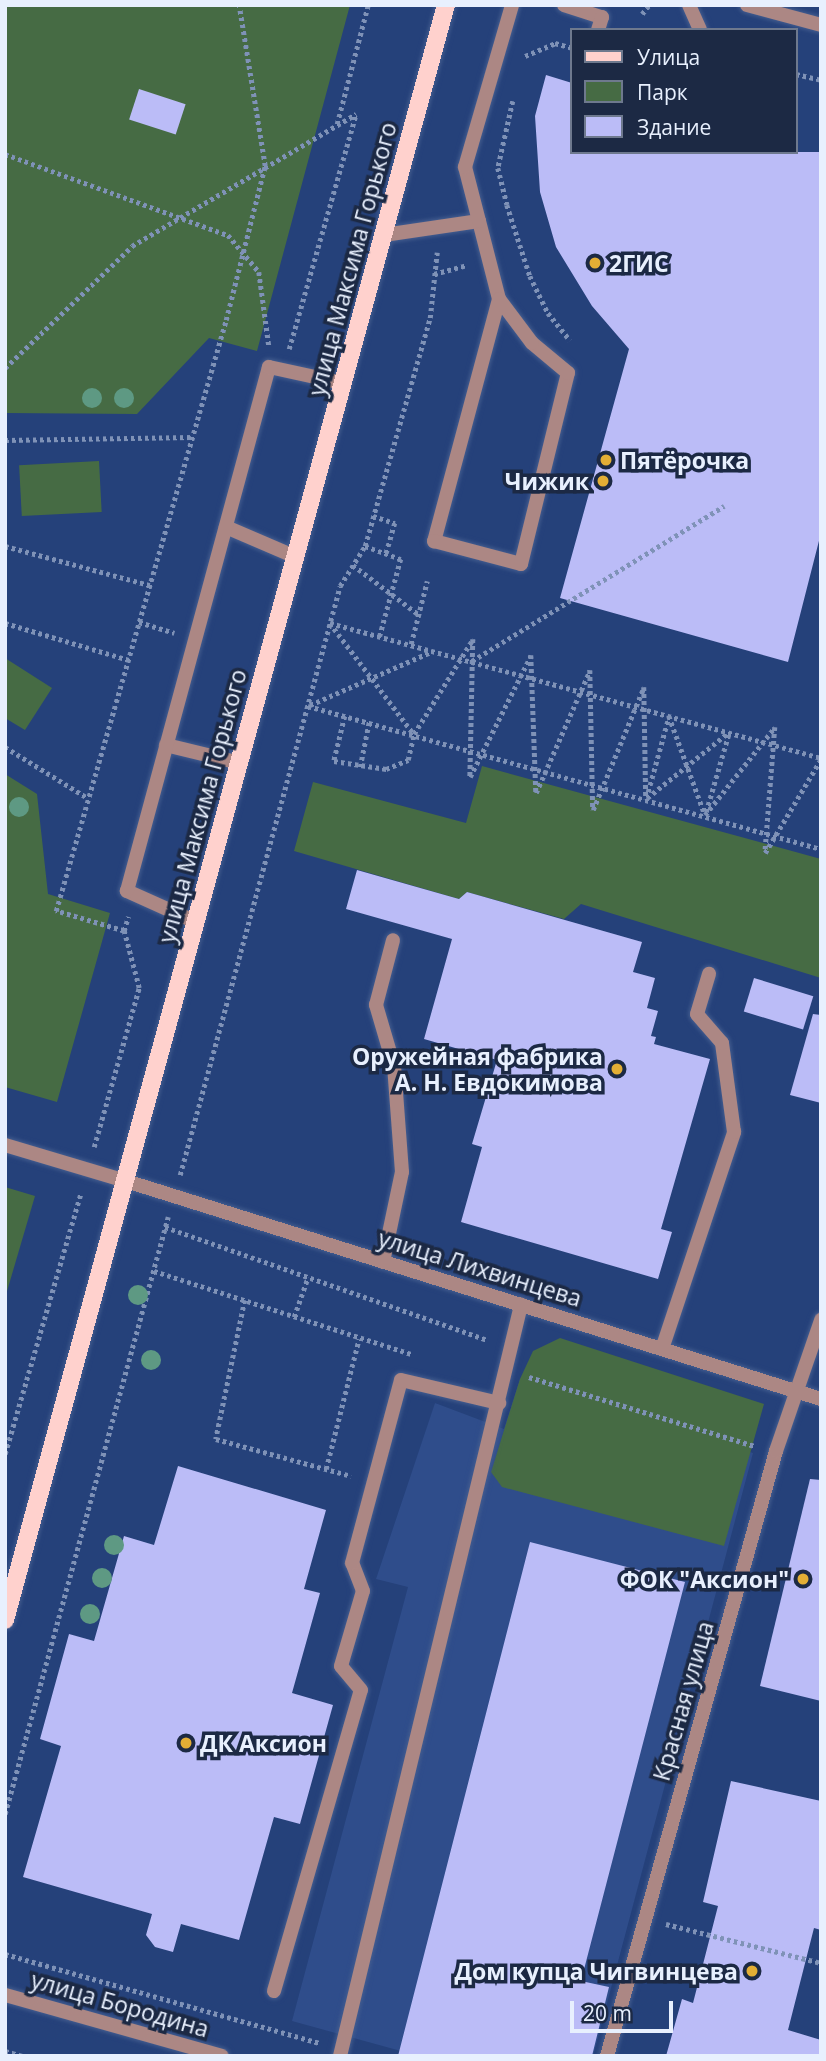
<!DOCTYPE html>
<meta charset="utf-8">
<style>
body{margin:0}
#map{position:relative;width:826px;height:2061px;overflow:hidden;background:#25417a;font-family:"Open Sans",sans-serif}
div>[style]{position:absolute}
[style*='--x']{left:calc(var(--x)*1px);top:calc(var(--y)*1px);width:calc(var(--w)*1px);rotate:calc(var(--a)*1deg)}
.built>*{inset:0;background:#2f4d8b}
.green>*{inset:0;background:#466b44;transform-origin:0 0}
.building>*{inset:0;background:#bbbcf7;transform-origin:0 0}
.path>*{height:4.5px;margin-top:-2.25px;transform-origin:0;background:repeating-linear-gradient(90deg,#7f92b7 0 3.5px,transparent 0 7px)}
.roads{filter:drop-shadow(0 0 2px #445d8f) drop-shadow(0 0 2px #445d8f)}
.service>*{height:14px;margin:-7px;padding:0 7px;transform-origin:7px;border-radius:7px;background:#ac8784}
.minor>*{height:14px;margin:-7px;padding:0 7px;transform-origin:7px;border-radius:7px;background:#ac8784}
.tertiary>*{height:14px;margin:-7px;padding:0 7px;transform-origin:7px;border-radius:7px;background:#ac8784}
.primary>*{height:18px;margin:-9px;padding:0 9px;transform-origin:9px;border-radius:9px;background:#ffd1cd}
.trees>*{width:20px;height:20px;margin:-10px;border-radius:50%;background:#5e9983}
.dots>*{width:19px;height:19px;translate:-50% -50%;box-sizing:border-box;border:4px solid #1c2944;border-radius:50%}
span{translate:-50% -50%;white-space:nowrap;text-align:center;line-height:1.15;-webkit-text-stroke:7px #1c2944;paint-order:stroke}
.street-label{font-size:23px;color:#e8f0fe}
.poi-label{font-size:23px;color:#e8f0fe;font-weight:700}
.left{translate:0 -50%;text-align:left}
.right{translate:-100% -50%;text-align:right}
.frame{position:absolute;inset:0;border:7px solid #e8f0fe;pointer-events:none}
.legend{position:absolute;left:570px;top:28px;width:228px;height:126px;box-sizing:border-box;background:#1c2944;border:2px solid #6e798e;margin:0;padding:9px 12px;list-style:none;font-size:21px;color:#e8f0fe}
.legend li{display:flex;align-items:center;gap:14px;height:35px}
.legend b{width:35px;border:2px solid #6e798e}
.scale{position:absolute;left:570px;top:2001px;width:103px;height:32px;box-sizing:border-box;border:4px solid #e8f0fe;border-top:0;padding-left:9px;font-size:21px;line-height:24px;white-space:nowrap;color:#e8f0fe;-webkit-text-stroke:5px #1c2944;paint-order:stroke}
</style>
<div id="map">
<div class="built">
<i style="clip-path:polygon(520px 1379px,753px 1453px,593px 2056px,419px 2056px,292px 2021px,408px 1587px,376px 1579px,435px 1403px,504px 1429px)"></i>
</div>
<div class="green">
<i style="clip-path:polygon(5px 5px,350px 5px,257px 351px,209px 338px,137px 414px,5px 413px)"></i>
<i style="left:99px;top:461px;width:51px;height:80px;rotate:87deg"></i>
<i style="clip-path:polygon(5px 658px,52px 688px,25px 730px,5px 718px)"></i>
<i style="clip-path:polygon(482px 766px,821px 859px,821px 978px,581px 904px,564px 919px,467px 892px,459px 899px,294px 851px,313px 782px,466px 823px)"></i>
<i style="clip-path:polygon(5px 774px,37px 794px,48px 894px,110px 913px,57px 1102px,5px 1087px)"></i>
<i style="clip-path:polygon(5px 1187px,35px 1196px,5px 1298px)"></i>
<i style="clip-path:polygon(560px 1338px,764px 1404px,724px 1546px,502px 1487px,491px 1472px,520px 1379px,533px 1351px)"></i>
</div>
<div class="building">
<i style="clip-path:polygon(546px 75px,572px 83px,572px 152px,821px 152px,821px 533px,788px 662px,560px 598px,629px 349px,592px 306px,556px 247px,540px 192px,535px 116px)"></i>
<i style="left:139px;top:89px;width:49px;height:32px;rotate:18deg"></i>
<i style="clip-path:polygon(357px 870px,459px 899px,467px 892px,642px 942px,633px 972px,655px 978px,647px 1008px,658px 1011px,651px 1036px,656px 1037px,654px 1044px,710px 1059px,661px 1229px,672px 1232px,658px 1279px,461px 1222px,482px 1147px,472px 1144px,497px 1060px,424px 1039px,452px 939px,346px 909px)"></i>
<i style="left:754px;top:978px;width:62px;height:35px;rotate:17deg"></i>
<i style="clip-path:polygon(813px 1014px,821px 1015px,821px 1103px,790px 1095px)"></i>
<i style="clip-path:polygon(178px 1466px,326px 1510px,304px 1589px,320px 1593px,292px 1693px,333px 1705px,300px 1824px,274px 1817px,239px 1940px,181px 1924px,173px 1952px,155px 1947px,146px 1935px,152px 1914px,23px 1877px,61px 1746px,40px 1739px,69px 1634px,94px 1641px,124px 1536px,154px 1545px)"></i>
<i style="clip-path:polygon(810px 1479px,821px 1480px,821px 1701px,760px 1686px)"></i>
<i style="clip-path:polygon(530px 1542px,685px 1582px,581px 1981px,609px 1987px,592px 2056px,398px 2056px)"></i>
<i style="clip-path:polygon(731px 1781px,821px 1801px,821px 1930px,814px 1928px,788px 2030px,821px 2040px,821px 2056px,666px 2056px,682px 1999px,693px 2003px,718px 1906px,703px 1902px)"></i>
</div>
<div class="path">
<i style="--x:642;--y:14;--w:11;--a:-52"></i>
<i style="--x:525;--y:56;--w:33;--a:-23"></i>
<i style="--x:555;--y:43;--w:18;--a:16"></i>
<i style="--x:796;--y:74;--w:26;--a:13"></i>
<i style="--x:513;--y:101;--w:69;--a:102.6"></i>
<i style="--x:498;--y:168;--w:38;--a:76"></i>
<i style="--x:507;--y:205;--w:75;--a:72.1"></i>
<i style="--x:530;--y:276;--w:41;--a:64.1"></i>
<i style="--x:548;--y:313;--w:35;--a:51"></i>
<i style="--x:337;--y:124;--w:123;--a:-75.4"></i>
<i style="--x:5;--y:154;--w:237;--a:20"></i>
<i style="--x:228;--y:235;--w:48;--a:50"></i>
<i style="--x:259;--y:272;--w:75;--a:82.3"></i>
<i style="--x:434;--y:274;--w:34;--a:-15"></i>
<i style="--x:289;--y:349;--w:244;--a:-74.1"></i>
<i style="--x:5;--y:368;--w:176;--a:-43.8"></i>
<i style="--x:132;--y:246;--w:260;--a:-30.5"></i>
<i style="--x:5;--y:440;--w:188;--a:-0.9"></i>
<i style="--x:373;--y:516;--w:23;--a:18"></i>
<i style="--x:395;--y:523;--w:32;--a:106"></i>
<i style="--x:5;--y:546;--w:150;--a:15.1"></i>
<i style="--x:365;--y:546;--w:38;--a:20"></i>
<i style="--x:401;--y:559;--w:80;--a:105.3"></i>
<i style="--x:353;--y:565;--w:81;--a:37"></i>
<i style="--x:139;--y:622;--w:37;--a:17"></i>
<i style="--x:5;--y:623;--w:129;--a:16.6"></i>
<i style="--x:330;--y:623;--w:509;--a:15.37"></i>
<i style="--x:330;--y:623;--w:138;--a:53"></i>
<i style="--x:411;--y:644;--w:65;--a:-75.7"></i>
<i style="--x:472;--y:661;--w:296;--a:-31.6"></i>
<i style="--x:310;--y:705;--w:134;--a:-23.7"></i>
<i style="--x:308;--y:706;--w:533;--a:15.58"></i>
<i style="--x:345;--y:716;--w:46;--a:103.7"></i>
<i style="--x:334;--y:761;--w:53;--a:8.7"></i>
<i style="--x:386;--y:769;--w:24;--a:-22"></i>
<i style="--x:408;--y:760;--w:27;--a:-77"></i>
<i style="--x:414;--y:734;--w:112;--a:-58.2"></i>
<i style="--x:473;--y:639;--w:138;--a:91.2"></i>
<i style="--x:470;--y:777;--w:136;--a:-63.4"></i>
<i style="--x:531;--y:655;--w:138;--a:87.9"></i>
<i style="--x:536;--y:793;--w:134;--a:-66.3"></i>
<i style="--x:590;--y:670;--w:140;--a:88.8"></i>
<i style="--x:593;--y:810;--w:133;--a:-67.5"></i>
<i style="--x:644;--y:687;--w:112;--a:89"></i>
<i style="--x:669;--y:716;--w:105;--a:70"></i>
<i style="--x:5;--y:747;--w:97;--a:31.6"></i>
<i style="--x:360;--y:767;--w:46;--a:-78.7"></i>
<i style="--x:648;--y:792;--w:79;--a:-74.6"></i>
<i style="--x:647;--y:798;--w:105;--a:-38.8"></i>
<i style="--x:706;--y:812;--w:82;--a:-73.8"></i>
<i style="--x:705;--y:815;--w:112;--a:-51.5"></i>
<i style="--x:775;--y:727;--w:126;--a:94.5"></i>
<i style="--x:765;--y:853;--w:109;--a:-59.2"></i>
<i style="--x:124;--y:931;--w:71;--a:-163.6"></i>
<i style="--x:56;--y:911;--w:615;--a:-73.95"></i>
<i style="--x:226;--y:320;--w:159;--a:-75.8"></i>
<i style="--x:265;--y:166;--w:163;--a:-99.2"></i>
<i style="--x:94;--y:1147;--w:165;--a:-74.2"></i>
<i style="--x:139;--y:988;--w:59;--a:-104.7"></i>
<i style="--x:124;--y:931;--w:15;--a:-74"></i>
<i style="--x:180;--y:1175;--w:610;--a:-74.8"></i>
<i style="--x:340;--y:586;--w:47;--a:-58"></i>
<i style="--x:365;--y:546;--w:237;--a:-74.1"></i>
<i style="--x:430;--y:318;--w:66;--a:-83.9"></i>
<i style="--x:165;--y:1227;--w:342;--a:19.3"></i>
<i style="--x:154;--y:1271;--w:270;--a:17.9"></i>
<i style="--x:245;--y:1300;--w:142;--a:101.8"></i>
<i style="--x:216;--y:1439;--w:140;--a:15.3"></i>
<i style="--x:294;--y:1317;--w:42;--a:-70.7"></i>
<i style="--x:529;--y:1377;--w:236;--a:17"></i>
<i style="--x:5;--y:1454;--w:272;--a:-73.8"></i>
<i style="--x:326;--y:1469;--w:134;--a:-75.8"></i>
<i style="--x:5;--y:1814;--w:619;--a:-74.73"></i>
<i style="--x:666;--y:1924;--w:160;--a:14.1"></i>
<i style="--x:5;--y:1954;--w:327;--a:15.8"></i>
<i style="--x:5;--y:2051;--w:19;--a:16"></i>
</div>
<div class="roads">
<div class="service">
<i style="--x:564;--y:5;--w:40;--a:18"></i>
<i style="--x:602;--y:17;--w:14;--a:107"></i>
<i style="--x:689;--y:5;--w:27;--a:66"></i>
<i style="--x:747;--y:5;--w:77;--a:15.1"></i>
<i style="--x:479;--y:221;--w:81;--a:75.6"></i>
<i style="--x:499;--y:299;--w:251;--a:105"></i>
<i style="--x:434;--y:541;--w:90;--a:14.8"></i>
<i style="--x:521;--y:564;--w:197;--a:-76.2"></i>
<i style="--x:568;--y:373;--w:47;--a:-140.2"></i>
<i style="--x:532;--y:343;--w:55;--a:-126.9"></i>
<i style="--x:384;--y:235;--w:96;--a:-8.4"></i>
<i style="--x:479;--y:221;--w:56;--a:-104.5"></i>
<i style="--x:465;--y:167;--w:169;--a:-73.8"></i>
<i style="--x:226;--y:527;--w:76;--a:23.2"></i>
<i style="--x:166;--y:745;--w:76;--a:13.7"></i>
<i style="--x:196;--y:922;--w:76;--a:-155.8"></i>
<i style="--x:127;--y:891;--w:543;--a:-74.84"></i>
<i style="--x:269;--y:367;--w:76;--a:12.2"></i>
<i style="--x:5;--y:1145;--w:126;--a:16.6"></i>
<i style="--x:383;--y:1262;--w:92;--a:-78.1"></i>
<i style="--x:402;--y:1172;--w:106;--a:-94.3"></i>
<i style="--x:394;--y:1066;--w:64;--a:-106.4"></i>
<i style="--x:376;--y:1005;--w:67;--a:-75.3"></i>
<i style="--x:662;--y:1349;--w:229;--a:-71.6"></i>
<i style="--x:734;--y:1132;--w:90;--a:-97.7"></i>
<i style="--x:722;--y:1043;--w:38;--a:-131"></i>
<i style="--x:697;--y:1014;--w:42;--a:-73.3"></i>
<i style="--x:274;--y:1991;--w:313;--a:-73.9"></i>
<i style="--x:361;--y:1690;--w:31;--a:-130"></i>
<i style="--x:341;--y:1666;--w:78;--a:-73.7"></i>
<i style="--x:363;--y:1591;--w:30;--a:-111"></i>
<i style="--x:352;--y:1563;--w:189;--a:-75"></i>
<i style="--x:401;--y:1380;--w:101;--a:13.2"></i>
<i style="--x:340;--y:2056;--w:773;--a:-76.45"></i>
<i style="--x:607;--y:2056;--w:628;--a:-74.39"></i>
<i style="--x:776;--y:1451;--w:139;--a:-71"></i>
</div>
<div class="minor">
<i style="--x:126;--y:1181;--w:728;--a:17.42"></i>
</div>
<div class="tertiary">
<i style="--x:5;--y:1995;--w:225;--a:15.7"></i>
</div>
<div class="primary">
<i style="--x:5;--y:1620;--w:1674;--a:-74.73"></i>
</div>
</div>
<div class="trees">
<i style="left:92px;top:398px"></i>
<i style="left:124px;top:398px"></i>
<i style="left:19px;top:807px"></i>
<i style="left:138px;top:1295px"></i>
<i style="left:151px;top:1360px"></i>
<i style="left:114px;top:1545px"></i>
<i style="left:102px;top:1578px"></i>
<i style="left:90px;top:1614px"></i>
</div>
<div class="dots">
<i style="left:595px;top:263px;background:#e3ae35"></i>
<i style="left:606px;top:460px;background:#e3ae35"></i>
<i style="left:603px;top:481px;background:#e3ae35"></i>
<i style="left:617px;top:1069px;background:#e3ae35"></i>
<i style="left:803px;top:1579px;background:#e3ae35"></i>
<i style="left:186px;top:1743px;background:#e3ae35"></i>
<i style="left:752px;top:1971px;background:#e3ae35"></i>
</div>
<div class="street-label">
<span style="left:352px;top:259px;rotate:-75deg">улица Максима Горького</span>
<span style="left:202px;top:806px;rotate:-75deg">улица Максима Горького</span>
<span style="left:480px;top:1268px;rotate:17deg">улица Лихвинцева</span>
<span style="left:683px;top:1701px;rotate:-74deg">Красная улица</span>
<span style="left:120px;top:2004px;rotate:16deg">улица Бородина</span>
</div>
<div class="poi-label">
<span class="left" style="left:609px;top:263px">2ГИС</span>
<span class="left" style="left:620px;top:460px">Пятёрочка</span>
<span class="right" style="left:589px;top:481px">Чижик</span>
<span class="right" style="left:603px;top:1069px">Оружейная фабрика<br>А. Н. Евдокимова</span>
<span class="right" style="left:789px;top:1579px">ФОК "Аксион"</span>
<span class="left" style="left:200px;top:1743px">ДК Аксион</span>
<span class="right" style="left:738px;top:1971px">Дом купца Чигвинцева</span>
</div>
<div class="frame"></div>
<ul class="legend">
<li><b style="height:9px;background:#ffd1cd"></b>Улица</li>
<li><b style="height:19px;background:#466b44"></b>Парк</li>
<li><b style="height:19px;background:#bbbcf7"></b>Здание</li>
</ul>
<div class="scale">20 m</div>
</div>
